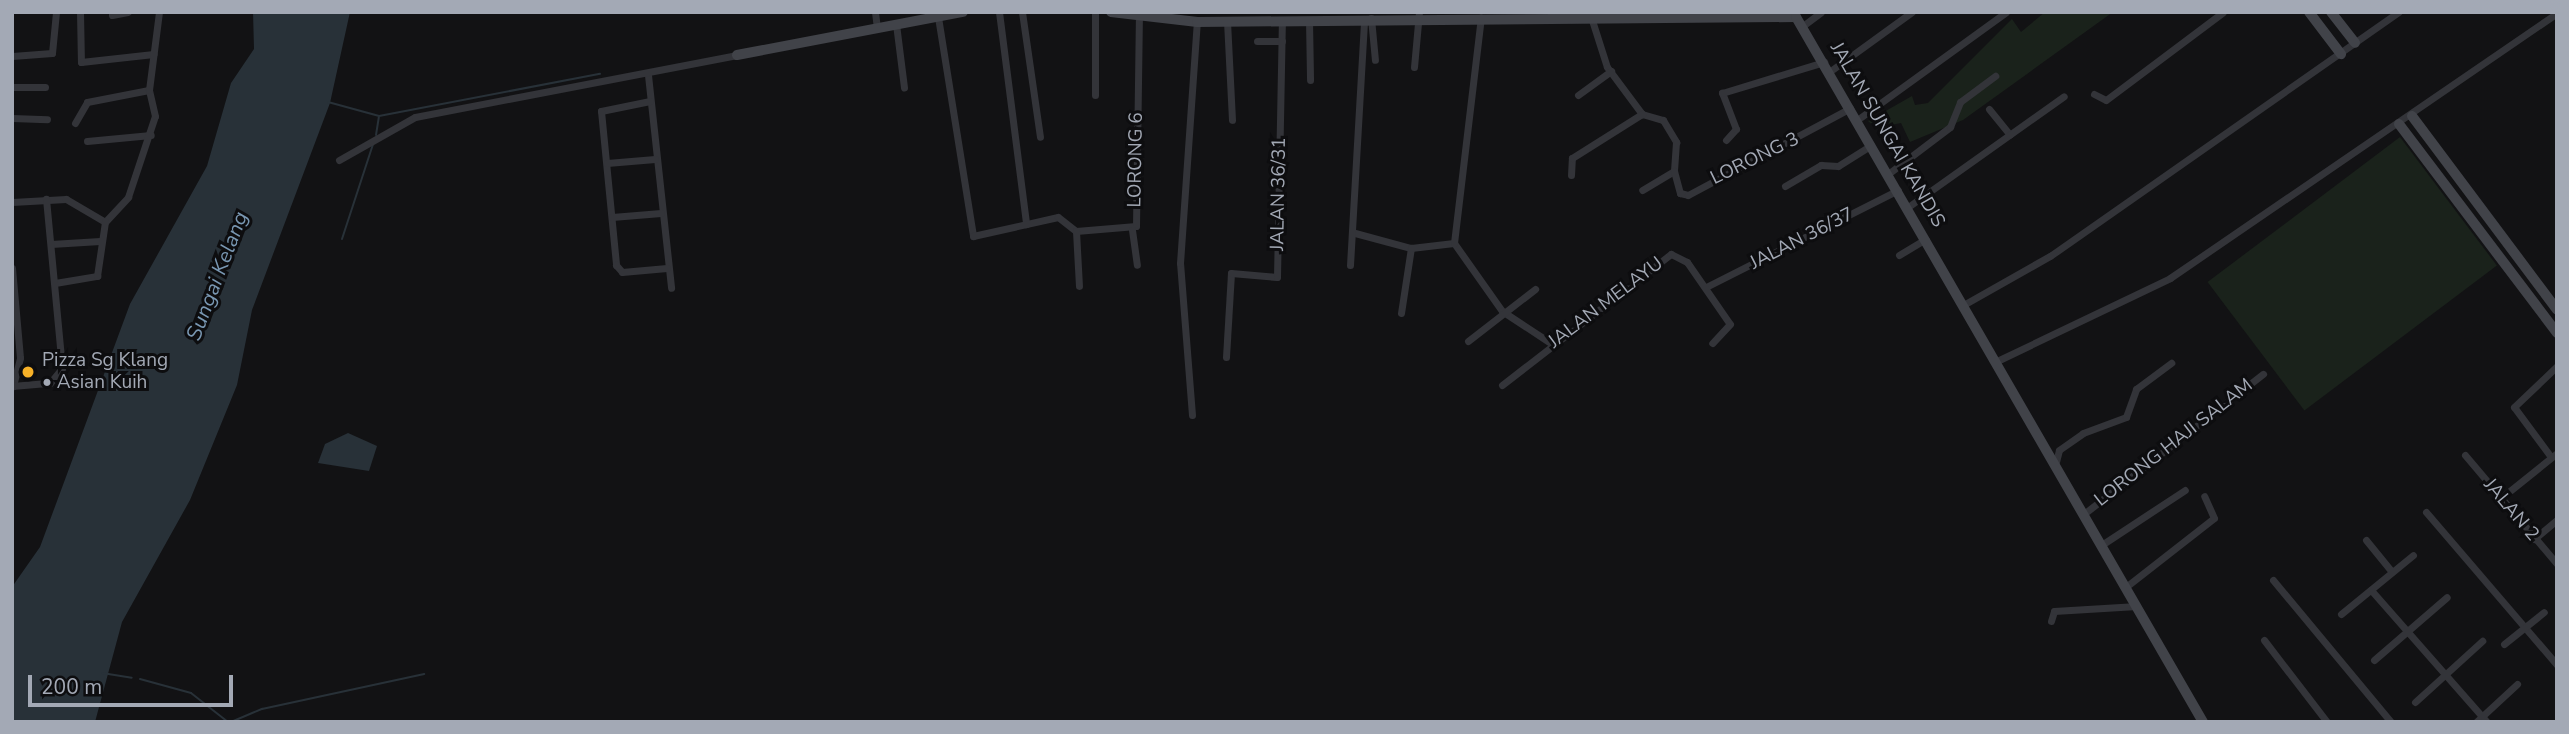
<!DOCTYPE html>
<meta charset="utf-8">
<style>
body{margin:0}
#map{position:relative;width:2569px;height:734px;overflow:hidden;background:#121214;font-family:"Nunito Sans",sans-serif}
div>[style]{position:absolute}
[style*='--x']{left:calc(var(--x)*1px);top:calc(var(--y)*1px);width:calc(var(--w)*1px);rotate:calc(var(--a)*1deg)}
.green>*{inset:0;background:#1a221b;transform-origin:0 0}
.water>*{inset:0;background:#283138}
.stream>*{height:2px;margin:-1px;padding:0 1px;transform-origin:1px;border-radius:1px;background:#283138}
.street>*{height:7px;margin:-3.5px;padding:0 3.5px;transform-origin:3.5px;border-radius:3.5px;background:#333439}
.secondary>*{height:10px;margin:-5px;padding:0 5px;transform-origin:5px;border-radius:5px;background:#414349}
.dots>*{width:19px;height:19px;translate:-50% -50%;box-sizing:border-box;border:4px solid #0d0d0f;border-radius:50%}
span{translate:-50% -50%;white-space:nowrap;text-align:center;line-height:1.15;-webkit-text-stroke:6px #0d0d0f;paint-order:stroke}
.street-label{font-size:19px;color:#a3a9b5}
.poi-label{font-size:19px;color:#a3a9b5}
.left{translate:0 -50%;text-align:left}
.water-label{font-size:21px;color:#7997b2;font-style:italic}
.frame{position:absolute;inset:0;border:14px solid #a3a9b5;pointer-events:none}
.scale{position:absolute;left:28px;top:675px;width:205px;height:32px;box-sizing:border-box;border:4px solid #a3a9b5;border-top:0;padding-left:9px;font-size:21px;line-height:24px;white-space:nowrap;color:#a3a9b5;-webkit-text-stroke:5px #0d0d0f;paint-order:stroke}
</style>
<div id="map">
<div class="green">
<i style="clip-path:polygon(2045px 12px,2113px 12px,1963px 120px,1910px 142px,1901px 123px,1876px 128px,1868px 121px,1912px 96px,1915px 105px,1928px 103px,2012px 19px,2021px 32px)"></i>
<i style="left:2400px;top:137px;width:161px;height:241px;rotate:53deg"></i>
</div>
<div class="water">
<i style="clip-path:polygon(253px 12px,350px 12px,330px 103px,252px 310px,237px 385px,190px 500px,122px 622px,95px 722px,12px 722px,12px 587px,40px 547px,130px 304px,207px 166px,231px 83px,254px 49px)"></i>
<i style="clip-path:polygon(348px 433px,377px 446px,369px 471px,318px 463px,325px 444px)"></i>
</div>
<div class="stream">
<i style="--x:328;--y:102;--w:53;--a:15.4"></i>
<i style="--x:379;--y:116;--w:225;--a:-10.8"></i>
<i style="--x:376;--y:135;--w:18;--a:-81"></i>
<i style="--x:342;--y:239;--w:100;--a:-71.9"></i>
<i style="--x:102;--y:673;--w:30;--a:9"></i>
<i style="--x:140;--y:679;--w:53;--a:15.4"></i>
<i style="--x:191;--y:693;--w:47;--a:38.1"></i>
<i style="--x:231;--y:722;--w:34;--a:-23"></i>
<i style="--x:262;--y:709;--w:166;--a:-12.2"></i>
</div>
<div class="street">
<i style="--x:80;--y:12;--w:50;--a:88.9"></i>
<i style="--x:81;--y:62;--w:73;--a:-6.3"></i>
<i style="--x:875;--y:12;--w:16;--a:83"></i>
<i style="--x:999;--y:12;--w:214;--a:82.7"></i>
<i style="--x:1022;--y:12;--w:126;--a:81.8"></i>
<i style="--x:1095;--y:12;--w:83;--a:90"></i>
<i style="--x:112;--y:15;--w:16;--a:-11"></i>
<i style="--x:938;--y:17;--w:222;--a:80.9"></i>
<i style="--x:973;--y:236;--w:87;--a:-12.6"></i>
<i style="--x:1058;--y:217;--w:23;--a:38"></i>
<i style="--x:1076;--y:231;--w:60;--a:-4.8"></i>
<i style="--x:1136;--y:226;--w:208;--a:-89.2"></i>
<i style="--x:1591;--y:17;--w:52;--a:72.3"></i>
<i style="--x:1607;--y:67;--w:59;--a:53.3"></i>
<i style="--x:1642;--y:114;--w:22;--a:16"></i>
<i style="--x:1663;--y:120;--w:26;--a:59"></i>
<i style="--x:1676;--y:142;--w:29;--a:94"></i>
<i style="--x:1674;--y:171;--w:37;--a:149"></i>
<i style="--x:1371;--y:18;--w:42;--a:84.6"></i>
<i style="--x:1309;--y:20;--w:60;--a:89"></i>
<i style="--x:1227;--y:21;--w:99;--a:87.1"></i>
<i style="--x:896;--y:24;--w:64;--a:82.8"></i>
<i style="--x:1804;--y:25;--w:21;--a:-37"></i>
<i style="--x:1257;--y:41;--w:25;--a:0"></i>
<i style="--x:12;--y:56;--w:40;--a:-4.3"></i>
<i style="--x:52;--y:53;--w:41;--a:-84.4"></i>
<i style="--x:1414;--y:67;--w:55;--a:-84.8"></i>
<i style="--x:1829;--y:72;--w:102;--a:-35.9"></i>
<i style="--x:648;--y:75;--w:214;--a:83.8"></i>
<i style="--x:12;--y:87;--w:33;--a:0"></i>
<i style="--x:2094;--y:94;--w:13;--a:27"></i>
<i style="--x:2106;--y:100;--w:146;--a:-36.9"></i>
<i style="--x:1578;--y:95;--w:41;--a:-36"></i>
<i style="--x:650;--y:101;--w:50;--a:168.5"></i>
<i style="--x:601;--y:111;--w:155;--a:84.4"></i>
<i style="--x:616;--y:265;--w:9;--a:49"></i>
<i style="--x:622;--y:272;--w:45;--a:-5.1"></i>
<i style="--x:1989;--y:109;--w:33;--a:51"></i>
<i style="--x:12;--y:118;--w:35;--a:2"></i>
<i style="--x:1857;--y:120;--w:184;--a:-35.9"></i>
<i style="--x:75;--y:123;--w:24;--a:-60"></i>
<i style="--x:87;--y:102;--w:63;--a:-11"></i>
<i style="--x:1726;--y:140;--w:15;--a:-48"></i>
<i style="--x:1736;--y:129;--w:39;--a:-111"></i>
<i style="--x:1722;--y:93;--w:107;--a:-16.9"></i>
<i style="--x:87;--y:141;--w:64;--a:-5.4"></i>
<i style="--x:339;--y:160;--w:87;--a:-29.5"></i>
<i style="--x:415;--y:117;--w:328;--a:-10.9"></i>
<i style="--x:607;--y:163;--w:48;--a:-4.8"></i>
<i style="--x:1674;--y:171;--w:23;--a:75"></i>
<i style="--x:1680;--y:193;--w:8;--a:14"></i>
<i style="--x:1688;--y:195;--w:184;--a:-28.2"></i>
<i style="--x:1888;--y:174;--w:78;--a:-37.2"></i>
<i style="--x:1950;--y:127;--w:27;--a:-68"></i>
<i style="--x:1960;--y:102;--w:44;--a:-36.6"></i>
<i style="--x:1571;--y:175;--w:17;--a:-87"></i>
<i style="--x:1572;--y:158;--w:83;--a:-32.2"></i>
<i style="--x:1785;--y:186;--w:42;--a:-30.3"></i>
<i style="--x:1821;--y:165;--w:17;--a:3"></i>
<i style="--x:1838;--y:166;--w:39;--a:-32"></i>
<i style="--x:12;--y:202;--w:54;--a:-3.2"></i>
<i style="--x:66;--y:199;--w:45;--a:30.5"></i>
<i style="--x:105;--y:222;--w:34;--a:-47"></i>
<i style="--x:128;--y:197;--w:85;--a:-71.6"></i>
<i style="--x:155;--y:116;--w:27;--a:-103"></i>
<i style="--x:149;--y:90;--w:79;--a:-82.7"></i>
<i style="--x:1908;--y:207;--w:191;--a:-35.4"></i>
<i style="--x:612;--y:217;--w:49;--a:-4.7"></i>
<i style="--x:1132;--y:230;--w:35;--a:82"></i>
<i style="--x:1076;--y:231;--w:55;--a:86.9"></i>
<i style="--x:1355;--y:233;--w:58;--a:15"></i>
<i style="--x:1454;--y:243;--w:83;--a:54.8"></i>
<i style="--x:1502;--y:311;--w:60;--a:33.4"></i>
<i style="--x:51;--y:244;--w:49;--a:-3.5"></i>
<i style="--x:1899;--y:255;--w:31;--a:-31"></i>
<i style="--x:1350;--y:265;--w:246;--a:-86.7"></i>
<i style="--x:12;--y:268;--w:90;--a:84.9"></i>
<i style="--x:20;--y:358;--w:29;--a:104"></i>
<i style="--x:55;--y:283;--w:43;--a:-9.5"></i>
<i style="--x:97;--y:276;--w:55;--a:-81.6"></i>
<i style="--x:1706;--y:287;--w:215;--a:-26.8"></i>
<i style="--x:1965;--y:304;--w:98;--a:-29.5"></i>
<i style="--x:2050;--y:256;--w:426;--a:-35"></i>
<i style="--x:1401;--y:313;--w:66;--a:-81.3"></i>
<i style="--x:1411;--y:248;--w:43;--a:-6.6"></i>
<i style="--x:1454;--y:243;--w:227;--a:-83.2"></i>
<i style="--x:1468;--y:341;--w:85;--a:-37.8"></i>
<i style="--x:1226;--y:357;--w:84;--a:-86.6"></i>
<i style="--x:1231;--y:273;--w:46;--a:5"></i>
<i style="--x:1277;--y:277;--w:257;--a:-88.9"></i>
<i style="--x:1997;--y:361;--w:192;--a:-25.6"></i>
<i style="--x:2170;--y:278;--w:469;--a:-34.4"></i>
<i style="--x:1502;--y:385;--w:214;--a:-37.8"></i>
<i style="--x:1671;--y:254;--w:18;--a:27"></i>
<i style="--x:1687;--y:262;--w:75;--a:55.3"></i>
<i style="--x:1730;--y:324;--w:26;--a:133"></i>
<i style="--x:12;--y:386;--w:38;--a:-5"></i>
<i style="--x:50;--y:383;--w:19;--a:-51"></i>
<i style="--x:62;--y:368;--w:170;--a:-95.4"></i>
<i style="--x:1192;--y:415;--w:152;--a:-94.5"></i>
<i style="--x:1180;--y:263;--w:242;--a:-86"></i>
<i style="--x:2465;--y:455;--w:143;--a:49.8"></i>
<i style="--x:2551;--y:457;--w:62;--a:-126.5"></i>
<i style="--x:2514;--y:407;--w:59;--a:-43.6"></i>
<i style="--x:2056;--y:462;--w:12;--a:-76"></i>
<i style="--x:2059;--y:450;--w:29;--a:-35"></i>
<i style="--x:2083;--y:433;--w:46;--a:-20.4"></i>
<i style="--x:2126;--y:417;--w:30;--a:-70"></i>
<i style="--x:2136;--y:389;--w:44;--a:-36.6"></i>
<i style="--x:2501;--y:498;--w:72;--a:-38.8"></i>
<i style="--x:2426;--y:512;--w:201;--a:49.4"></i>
<i style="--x:2085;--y:513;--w:226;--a:-38"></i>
<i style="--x:2534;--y:539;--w:30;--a:-40"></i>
<i style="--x:2366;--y:540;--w:41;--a:50.9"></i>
<i style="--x:2103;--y:544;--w:98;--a:-33.4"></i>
<i style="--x:2273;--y:580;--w:185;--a:50.3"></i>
<i style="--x:2127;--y:586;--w:110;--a:-38"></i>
<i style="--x:2214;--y:518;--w:24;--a:-114"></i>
<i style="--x:2371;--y:590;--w:176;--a:48.7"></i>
<i style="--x:2341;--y:614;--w:93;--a:-39.3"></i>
<i style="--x:2051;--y:621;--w:10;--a:-73"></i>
<i style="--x:2054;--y:611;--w:83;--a:-3.4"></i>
<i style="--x:2264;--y:640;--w:103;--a:52.5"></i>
<i style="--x:2504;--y:644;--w:51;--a:-38.7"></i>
<i style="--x:2374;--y:660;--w:96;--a:-40.8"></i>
<i style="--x:2415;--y:702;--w:91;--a:-42.3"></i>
<i style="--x:2476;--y:722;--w:56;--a:-42.8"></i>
</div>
<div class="secondary">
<i style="--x:1111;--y:12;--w:87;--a:6.6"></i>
<i style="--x:1197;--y:22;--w:599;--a:-0.48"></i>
<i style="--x:1796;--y:17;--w:814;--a:60"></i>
<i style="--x:2309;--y:12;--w:53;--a:52.7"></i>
<i style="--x:2331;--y:12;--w:39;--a:52"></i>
<i style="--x:737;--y:55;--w:230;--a:-10.8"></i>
<i style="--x:2412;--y:116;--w:242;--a:53.2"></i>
<i style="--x:2399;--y:124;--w:262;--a:52.9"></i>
</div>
<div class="dots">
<i style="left:28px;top:372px;background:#f7b128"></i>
</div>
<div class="street-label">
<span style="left:1887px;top:135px;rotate:60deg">JALAN SUNGAI KANDIS</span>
<span style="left:1755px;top:159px;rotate:-26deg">LORONG 3</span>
<span style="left:1136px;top:160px;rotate:-89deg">LORONG 6</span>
<span style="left:1279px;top:194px;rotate:-89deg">JALAN 36/31</span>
<span style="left:1802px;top:239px;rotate:-27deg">JALAN 36/37</span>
<span style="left:1606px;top:303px;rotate:-37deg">JALAN MELAYU</span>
<span style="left:2174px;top:443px;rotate:-38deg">LORONG HAJI SALAM</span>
<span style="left:2511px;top:510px;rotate:50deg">JALAN 2</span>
</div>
<div class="poi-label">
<span class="left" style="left:42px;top:372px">Pizza Sg Klang<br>• Asian Kuih</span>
</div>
<div class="water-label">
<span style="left:217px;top:276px;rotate:-69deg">Sungai Kelang</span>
</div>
<div class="frame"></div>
<div class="scale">200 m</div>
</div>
